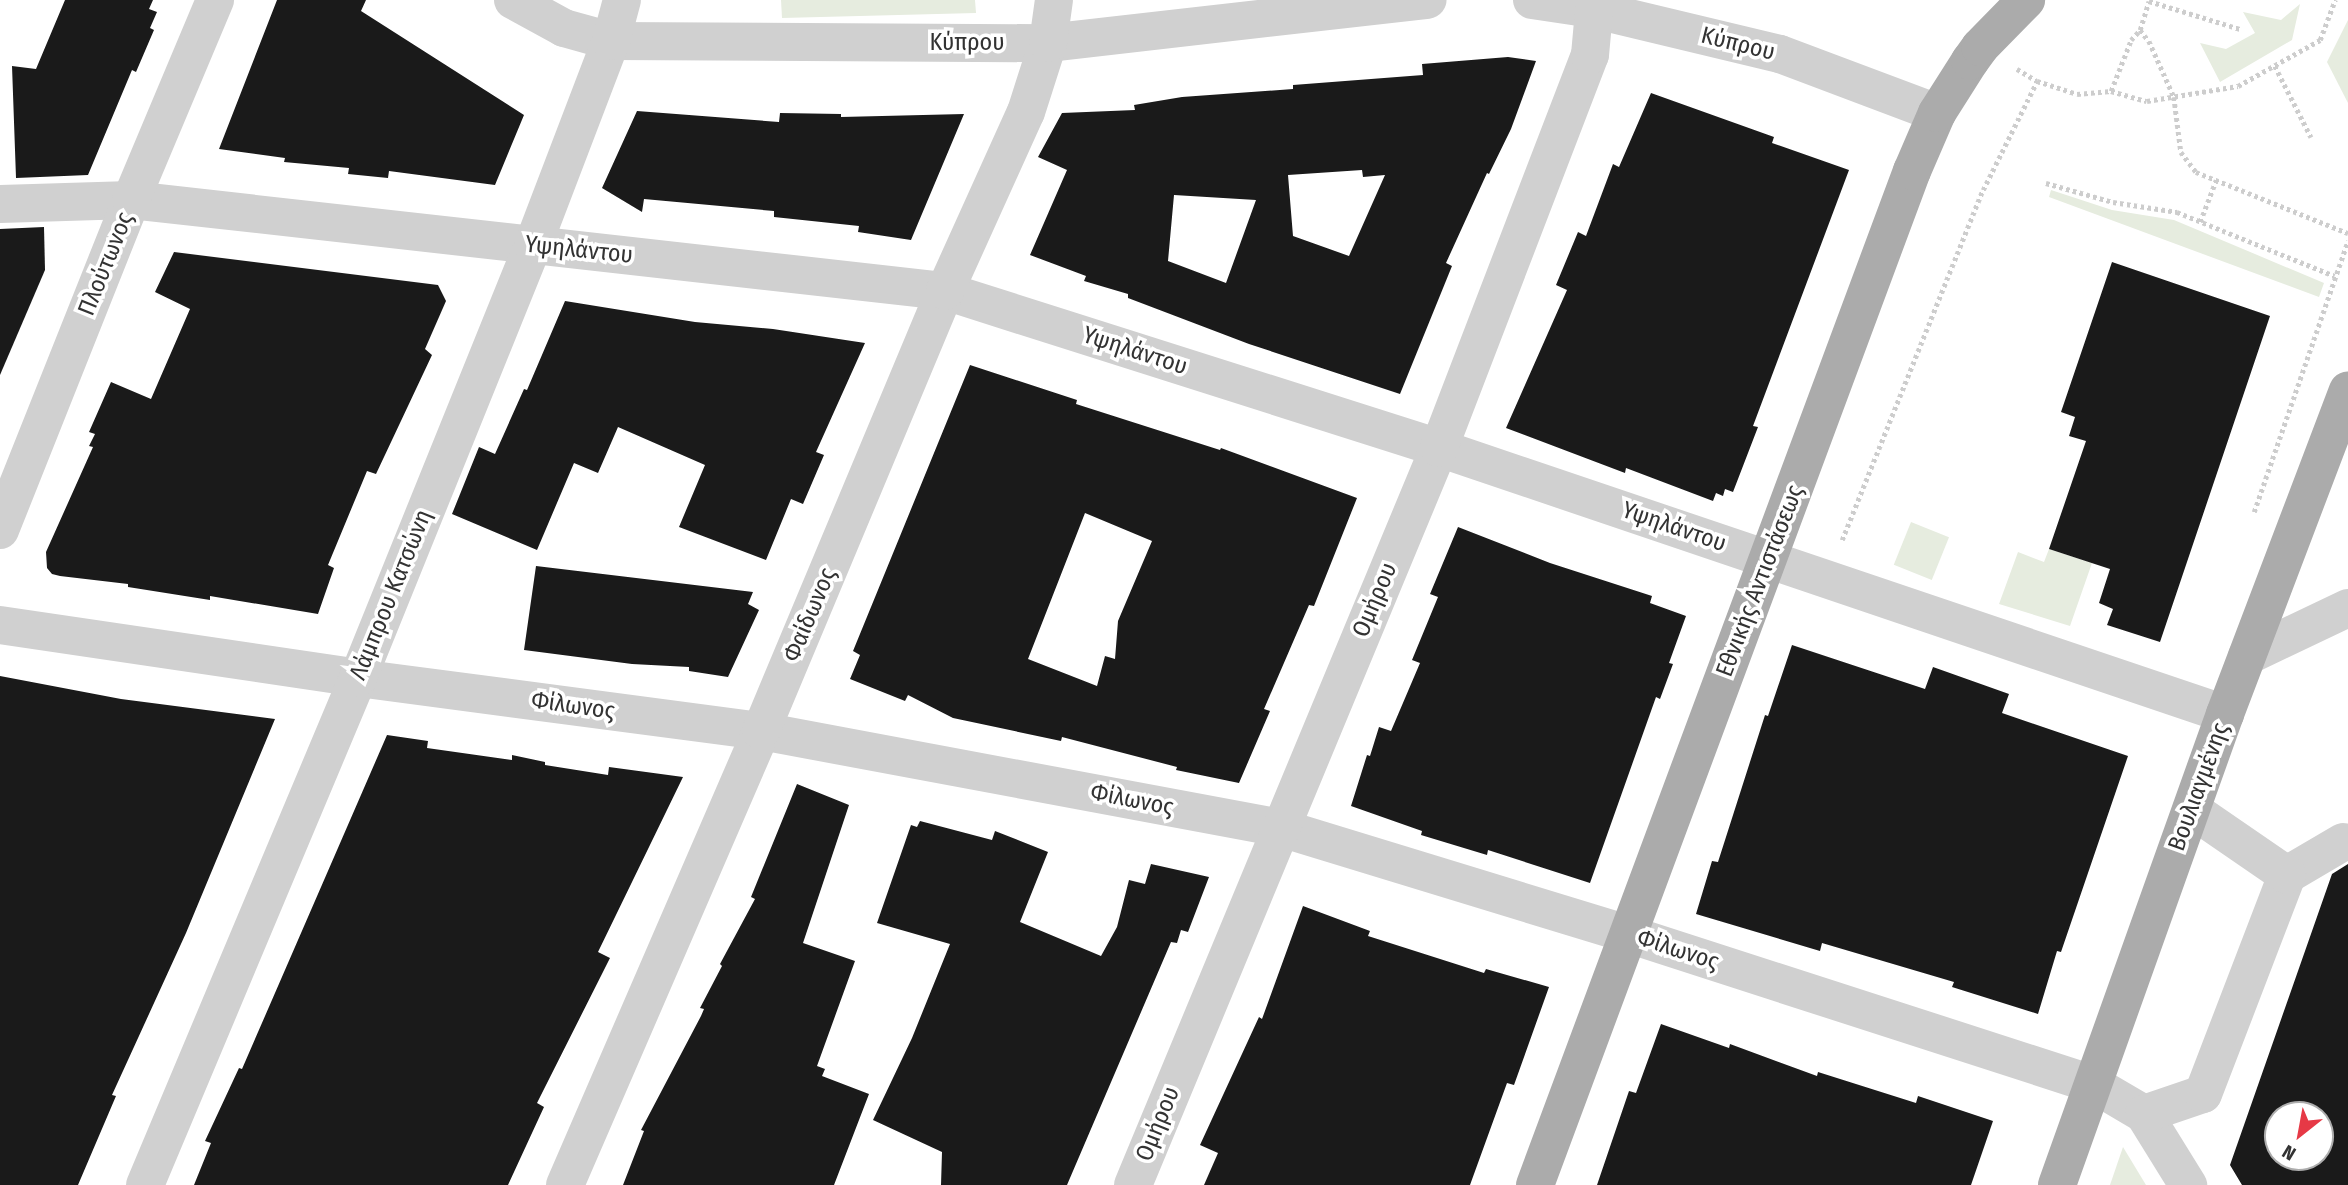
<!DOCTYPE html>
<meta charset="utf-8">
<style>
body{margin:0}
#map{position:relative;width:2348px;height:1185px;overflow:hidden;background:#fff;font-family:"Fira Sans Condensed",sans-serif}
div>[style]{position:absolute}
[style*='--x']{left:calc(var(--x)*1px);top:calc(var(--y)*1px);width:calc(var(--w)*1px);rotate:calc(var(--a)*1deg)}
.green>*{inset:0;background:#e6ecdf;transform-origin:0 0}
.building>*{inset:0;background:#1a1a1a}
.path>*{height:4.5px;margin-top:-2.25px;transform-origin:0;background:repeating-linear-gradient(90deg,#cdcdcd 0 3.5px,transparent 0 7px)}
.minor>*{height:38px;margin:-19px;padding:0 19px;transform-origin:19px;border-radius:19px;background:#d0d0d0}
.major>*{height:38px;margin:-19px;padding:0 19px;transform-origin:19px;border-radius:19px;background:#ababab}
span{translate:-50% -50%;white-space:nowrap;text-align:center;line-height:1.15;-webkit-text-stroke:7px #fff;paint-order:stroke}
.street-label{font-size:24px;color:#333}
.north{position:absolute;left:2264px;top:1101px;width:70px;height:70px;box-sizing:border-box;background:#fff;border:2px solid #adadad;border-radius:50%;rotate:211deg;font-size:19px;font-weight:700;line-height:28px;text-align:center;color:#333}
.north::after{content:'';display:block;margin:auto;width:24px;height:32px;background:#e63946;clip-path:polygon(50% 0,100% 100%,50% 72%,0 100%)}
</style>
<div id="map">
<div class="green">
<i style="clip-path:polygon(781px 0,975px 0,976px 13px,782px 18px)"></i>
<i style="clip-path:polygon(2300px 4px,2292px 40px,2220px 82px,2200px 43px,2226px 49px,2255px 33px,2243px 12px,2281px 20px)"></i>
<i style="clip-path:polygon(2348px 20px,2348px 103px,2327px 62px)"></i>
<i style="clip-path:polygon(2051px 190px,2112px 210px,2174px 220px,2324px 283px,2319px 297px,2049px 197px)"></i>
<i style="left:1911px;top:522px;width:41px;height:46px;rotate:22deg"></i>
<i style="clip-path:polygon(2049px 549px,2092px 563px,2070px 626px,1999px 604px,2018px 552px,2044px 562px)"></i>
<i style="clip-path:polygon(2123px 1147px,2146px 1185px,2110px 1185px)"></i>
</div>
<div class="building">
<i style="clip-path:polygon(65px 0,153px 0,149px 9px,157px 12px,150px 28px,154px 30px,136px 72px,132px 70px,88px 175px,16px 178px,12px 66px,36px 69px)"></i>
<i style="clip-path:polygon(277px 0,366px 0,361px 11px,524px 115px,495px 185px,389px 171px,388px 178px,348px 174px,349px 168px,284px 162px,285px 158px,219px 149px)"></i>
<i style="clip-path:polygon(evenodd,1508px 57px,1536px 61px,1511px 129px,1489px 174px,1487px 173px,1446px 263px,1452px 266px,1400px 394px,1249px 344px,1128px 298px,1128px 294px,1084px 281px,1086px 276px,1030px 255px,1067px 170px,1038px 157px,1062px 113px,1135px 110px,1134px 105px,1182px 97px,1293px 89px,1293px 85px,1423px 75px,1422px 64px,1508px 57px,1362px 170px,1363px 177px,1385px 175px,1349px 256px,1293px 236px,1288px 175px,1362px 170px,1508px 57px,1174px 195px,1256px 200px,1226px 283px,1168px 261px,1174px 195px)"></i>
<i style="clip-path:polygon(1651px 93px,1774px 137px,1772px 143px,1849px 170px,1753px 426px,1758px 427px,1733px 492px,1725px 489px,1723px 496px,1716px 493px,1713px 501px,1626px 468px,1625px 473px,1506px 428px,1567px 290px,1556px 285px,1578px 232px,1586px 236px,1613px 164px,1619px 167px)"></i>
<i style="clip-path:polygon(637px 111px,779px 122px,780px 113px,841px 114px,841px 117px,964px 114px,911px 240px,858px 232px,859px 226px,774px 217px,774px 211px,644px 199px,642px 212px,602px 188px)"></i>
<i style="clip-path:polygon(44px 227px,45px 270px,0 375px,0 229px)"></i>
<i style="clip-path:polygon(174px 252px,438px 285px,446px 301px,425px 349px,432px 355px,376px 474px,367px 471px,328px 565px,334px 568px,318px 614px,210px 596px,210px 600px,128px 587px,128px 584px,60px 576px,52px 574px,47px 568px,46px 552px,93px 447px,89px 446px,95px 434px,89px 432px,111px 382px,151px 399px,190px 309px,155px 292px)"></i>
<i style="clip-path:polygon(2112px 262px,2270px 316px,2160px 642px,2107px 625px,2113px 609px,2099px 603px,2110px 569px,2049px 549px,2086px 441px,2069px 436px,2075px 417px,2061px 412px)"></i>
<i style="clip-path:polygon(565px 301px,695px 322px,773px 329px,865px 343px,816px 452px,824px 455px,803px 504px,791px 499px,766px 560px,679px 527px,705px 465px,618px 427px,598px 473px,574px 463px,537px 550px,452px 514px,479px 447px,495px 454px,524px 389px,527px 390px)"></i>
<i style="clip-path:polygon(evenodd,970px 365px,1077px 400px,1076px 404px,1220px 450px,1221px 448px,1357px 498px,1314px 606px,1309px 605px,1264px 709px,1270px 711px,1239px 783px,1176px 770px,1177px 767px,1062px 737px,1061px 741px,953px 718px,908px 695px,905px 701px,850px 679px,860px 655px,853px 651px,970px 365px,1085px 513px,1152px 541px,1118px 621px,1115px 659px,1105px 656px,1097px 686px,1028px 659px,1085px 513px)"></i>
<i style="clip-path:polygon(1458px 527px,1550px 563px,1652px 596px,1650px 603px,1686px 616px,1669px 663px,1673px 664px,1660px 699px,1656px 697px,1590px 883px,1488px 850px,1487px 855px,1421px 835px,1422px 831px,1351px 806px,1367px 755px,1370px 756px,1379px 727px,1391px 731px,1420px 663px,1412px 660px,1438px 597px,1430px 594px)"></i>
<i style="clip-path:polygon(536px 566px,753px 592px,748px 604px,759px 610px,728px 677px,689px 671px,689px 667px,632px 664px,524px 650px)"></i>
<i style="clip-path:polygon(1792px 645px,1925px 689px,1933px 667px,2009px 694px,2002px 713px,2128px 756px,2061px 952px,2057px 951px,2038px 1014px,1952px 987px,1954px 982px,1822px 943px,1820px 951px,1696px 914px,1712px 861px,1718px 862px,1765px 715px,1768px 716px)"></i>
<i style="clip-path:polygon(0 676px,121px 699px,275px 719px,186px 933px,112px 1095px,116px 1096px,78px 1185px,0 1185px)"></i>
<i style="clip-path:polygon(387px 735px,428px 741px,427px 748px,512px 760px,512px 755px,545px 762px,545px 765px,608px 775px,609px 767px,683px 777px,598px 952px,610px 958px,537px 1103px,544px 1107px,508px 1185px,194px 1185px,211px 1143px,205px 1141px,239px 1068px,242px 1069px)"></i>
<i style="clip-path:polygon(797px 784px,849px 805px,803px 943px,855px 961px,817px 1066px,825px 1069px,822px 1076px,869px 1094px,834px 1185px,623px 1185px,644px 1131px,641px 1130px,701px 1016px,704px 1009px,700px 1008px,722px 966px,720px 964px,755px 899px,751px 897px)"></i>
<i style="clip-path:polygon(920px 821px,992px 840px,995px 831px,1048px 852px,1020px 922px,1101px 956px,1117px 927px,1129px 880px,1145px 884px,1151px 864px,1209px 877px,1188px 932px,1181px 930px,1177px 943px,1171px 942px,1067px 1185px,941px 1185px,942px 1152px,873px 1120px,912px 1038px,950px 944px,877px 923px,911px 825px,917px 827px)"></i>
<i style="clip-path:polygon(evenodd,2348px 864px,2348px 1185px,2242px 1185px,2230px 1165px,2332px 874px,2348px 864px,2278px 1115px,2320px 1115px,2320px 1157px,2278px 1157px,2278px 1115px)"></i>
<i style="clip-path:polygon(1303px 906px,1370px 931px,1368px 936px,1484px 973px,1486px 969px,1549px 987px,1514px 1085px,1507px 1083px,1470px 1185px,1204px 1185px,1218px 1153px,1200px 1145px,1259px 1017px,1262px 1019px)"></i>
<i style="clip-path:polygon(1661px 1024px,1729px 1048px,1730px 1044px,1817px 1076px,1818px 1072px,1916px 1103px,1918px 1096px,1993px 1121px,1971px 1185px,1597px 1185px,1629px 1091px,1636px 1093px)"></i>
</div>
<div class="path">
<i style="--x:2149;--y:1;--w:95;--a:17.1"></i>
<i style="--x:2140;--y:30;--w:30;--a:-73"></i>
<i style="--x:2275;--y:66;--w:80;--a:63.1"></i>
<i style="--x:2017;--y:69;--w:23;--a:31"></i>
<i style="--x:2111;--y:91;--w:55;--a:-68.6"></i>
<i style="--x:2131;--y:40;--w:13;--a:-48"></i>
<i style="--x:2140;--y:30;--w:14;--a:51"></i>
<i style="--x:2149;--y:41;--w:61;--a:65.9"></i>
<i style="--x:2174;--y:97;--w:55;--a:82.7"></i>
<i style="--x:2181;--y:152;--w:25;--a:53"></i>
<i style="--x:2196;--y:172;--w:164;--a:21.9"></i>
<i style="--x:2046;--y:183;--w:70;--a:15.8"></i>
<i style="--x:2113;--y:202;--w:65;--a:8.9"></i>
<i style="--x:2177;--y:212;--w:170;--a:22.1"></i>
<i style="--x:2200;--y:222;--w:45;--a:-69.1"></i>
<i style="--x:2254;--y:512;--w:287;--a:-70.9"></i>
<i style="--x:1842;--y:540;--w:377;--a:-68.1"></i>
<i style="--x:1983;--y:190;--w:122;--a:-63.6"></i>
<i style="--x:2037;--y:81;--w:42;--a:18"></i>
<i style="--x:2077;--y:94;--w:34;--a:-5"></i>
<i style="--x:2111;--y:91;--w:37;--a:16"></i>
<i style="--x:2147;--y:101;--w:92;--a:-9.4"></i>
<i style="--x:2238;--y:86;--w:94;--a:-29.3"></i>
<i style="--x:2320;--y:40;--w:43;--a:-69.4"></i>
</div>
<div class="minor">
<i style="--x:513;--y:0;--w:58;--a:28.8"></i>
<i style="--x:564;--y:28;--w:49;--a:15.5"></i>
<i style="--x:611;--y:41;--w:437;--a:0.3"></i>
<i style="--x:1048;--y:43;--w:382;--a:-6.5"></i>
<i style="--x:1532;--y:0;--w:61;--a:8.5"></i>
<i style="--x:1592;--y:9;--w:193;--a:13.5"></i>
<i style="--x:1780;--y:54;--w:168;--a:20.6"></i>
<i style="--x:0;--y:204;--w:131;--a:-1.7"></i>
<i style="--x:131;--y:200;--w:819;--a:6.38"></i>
<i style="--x:945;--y:291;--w:518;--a:17.63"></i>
<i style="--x:1439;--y:448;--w:830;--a:18.7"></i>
<i style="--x:0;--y:530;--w:355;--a:-68.3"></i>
<i style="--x:131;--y:200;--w:217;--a:-67.2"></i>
<i style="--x:0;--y:625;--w:362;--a:8.4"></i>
<i style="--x:358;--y:678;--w:406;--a:7.5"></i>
<i style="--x:761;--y:731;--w:529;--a:10.57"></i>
<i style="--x:1281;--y:828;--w:363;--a:17"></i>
<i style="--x:1628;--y:934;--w:489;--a:17.9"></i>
<i style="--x:2093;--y:1084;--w:59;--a:30.5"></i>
<i style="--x:2144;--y:1114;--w:84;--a:58.2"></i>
<i style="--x:2247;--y:656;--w:112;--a:-25.4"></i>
<i style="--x:2287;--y:875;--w:65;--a:-30.5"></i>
<i style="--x:2144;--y:1114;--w:62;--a:-18.7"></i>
<i style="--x:2203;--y:1094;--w:235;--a:-69"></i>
<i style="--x:2287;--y:875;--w:116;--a:-145.5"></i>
<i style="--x:145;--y:1185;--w:550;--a:-67.21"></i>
<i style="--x:358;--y:678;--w:467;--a:-68"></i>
<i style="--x:533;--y:245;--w:218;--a:-69.1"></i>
<i style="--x:611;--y:41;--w:42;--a:-75"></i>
<i style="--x:565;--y:1185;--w:495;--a:-66.6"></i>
<i style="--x:761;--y:731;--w:477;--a:-67.3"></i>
<i style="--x:945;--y:291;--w:196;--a:-65.7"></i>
<i style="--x:1026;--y:112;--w:72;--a:-72.3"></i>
<i style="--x:1048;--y:43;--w:43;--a:-82.1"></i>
<i style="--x:1133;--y:1185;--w:798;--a:-67.45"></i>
<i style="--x:1439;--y:448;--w:421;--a:-69"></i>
<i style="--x:1590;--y:55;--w:55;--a:-84.8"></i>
</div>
<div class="major">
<i style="--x:1535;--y:1185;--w:1082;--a:-69.61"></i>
<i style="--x:1912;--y:171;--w:63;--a:-66.7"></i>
<i style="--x:1937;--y:113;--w:62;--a:-57.6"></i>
<i style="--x:1970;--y:61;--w:17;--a:-54"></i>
<i style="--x:1980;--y:47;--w:66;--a:-45.6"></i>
<i style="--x:2057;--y:1185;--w:500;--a:-70.37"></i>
<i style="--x:2225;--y:714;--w:346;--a:-69.2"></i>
</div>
<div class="street-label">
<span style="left:967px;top:43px">Κύπρου</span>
<span style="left:1738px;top:44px;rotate:14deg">Κύπρου</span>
<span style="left:579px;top:250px;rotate:6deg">Υψηλάντου</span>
<span style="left:106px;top:264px;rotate:-68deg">Πλούτωνος</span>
<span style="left:1135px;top:351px;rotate:18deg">Υψηλάντου</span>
<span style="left:1674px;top:527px;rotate:19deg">Υψηλάντου</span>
<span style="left:1760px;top:581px;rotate:-69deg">Εθνικής Αντιστάσεως</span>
<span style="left:391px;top:595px;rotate:-68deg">Λάμπρου Κατσώνη</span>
<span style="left:1375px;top:600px;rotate:-67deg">Ομήρου</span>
<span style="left:810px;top:615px;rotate:-67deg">Φαίδωνος</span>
<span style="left:573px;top:706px;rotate:8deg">Φίλωνος</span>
<span style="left:2199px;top:787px;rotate:-70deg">Βουλιαγμένης</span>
<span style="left:1132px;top:800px;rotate:11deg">Φίλωνος</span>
<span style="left:1678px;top:950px;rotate:18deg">Φίλωνος</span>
<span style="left:1158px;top:1124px;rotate:-68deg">Ομήρου</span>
</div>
<div class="north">N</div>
</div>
